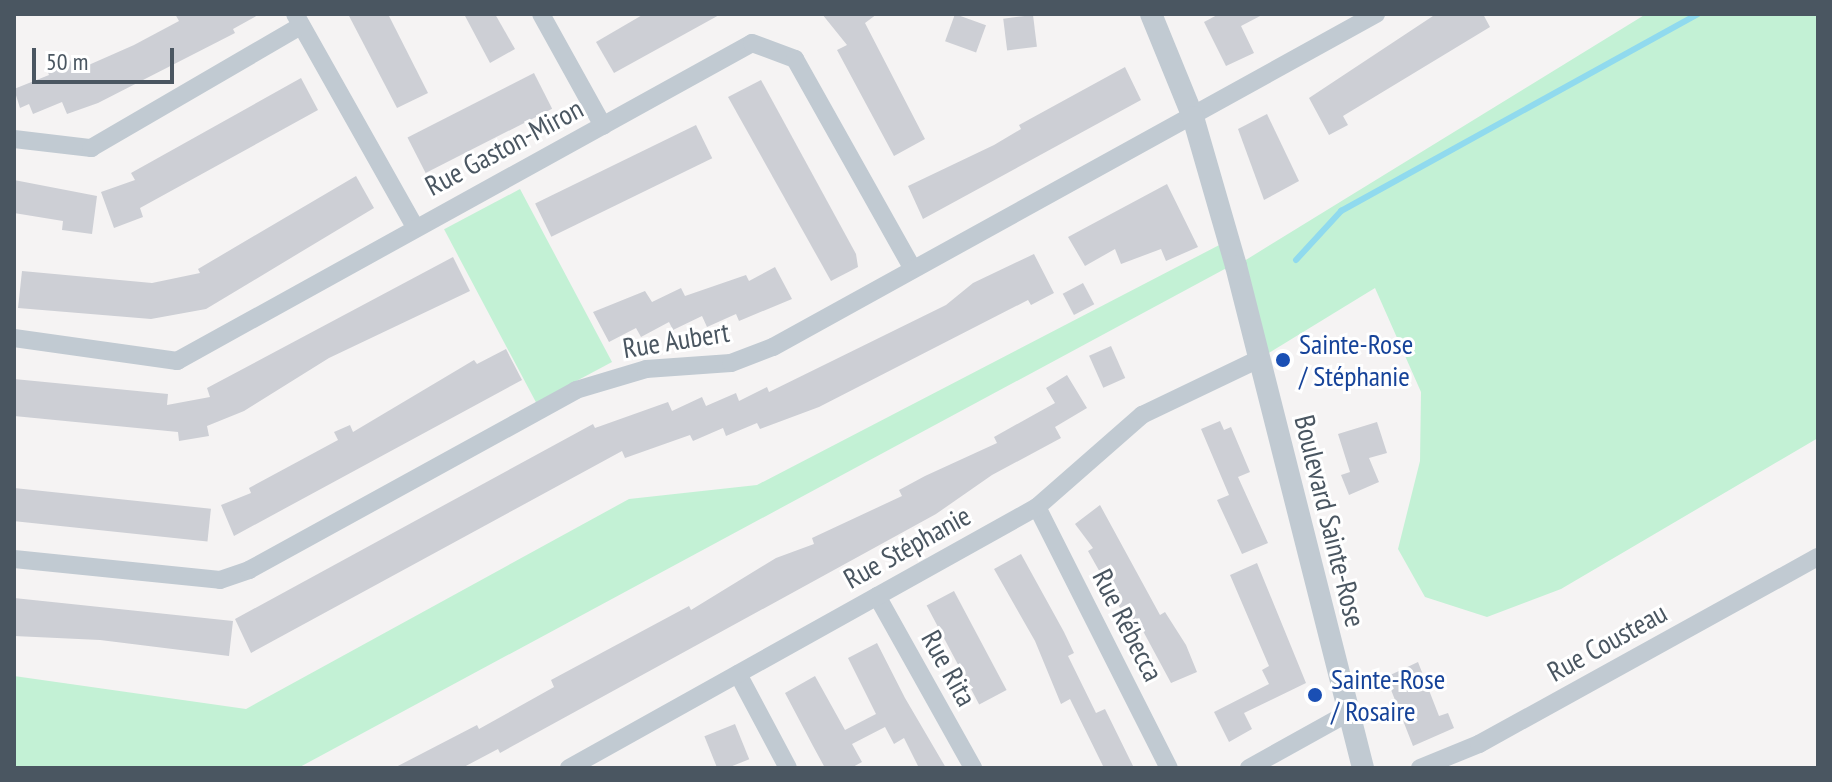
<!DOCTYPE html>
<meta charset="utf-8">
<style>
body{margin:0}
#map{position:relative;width:1832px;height:782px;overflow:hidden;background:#f5f3f3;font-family:"PT Sans Narrow",sans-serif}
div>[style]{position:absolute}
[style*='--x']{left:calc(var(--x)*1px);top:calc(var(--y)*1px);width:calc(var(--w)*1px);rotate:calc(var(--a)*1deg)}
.green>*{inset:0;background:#c3f1d5;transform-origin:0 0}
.stream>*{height:6px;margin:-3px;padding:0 3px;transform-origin:3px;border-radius:3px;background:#90daee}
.building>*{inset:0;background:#cdcfd5;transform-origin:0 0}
.minor>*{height:18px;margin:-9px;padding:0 9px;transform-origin:9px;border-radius:9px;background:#c1cad2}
.tertiary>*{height:22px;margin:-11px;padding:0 11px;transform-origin:11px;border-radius:11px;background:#c1cad2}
.dots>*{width:22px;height:22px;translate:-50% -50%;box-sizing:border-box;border:4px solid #fff;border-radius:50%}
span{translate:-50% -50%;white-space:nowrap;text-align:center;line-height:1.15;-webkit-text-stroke:6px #fff;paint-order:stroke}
.street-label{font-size:28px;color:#4a5661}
.transit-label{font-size:28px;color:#164399}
.left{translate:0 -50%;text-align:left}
.frame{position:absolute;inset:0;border:16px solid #4a5661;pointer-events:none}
.scale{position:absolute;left:32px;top:48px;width:142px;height:36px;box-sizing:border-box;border:4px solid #4a5661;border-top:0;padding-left:10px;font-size:24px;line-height:28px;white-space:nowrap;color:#4a5661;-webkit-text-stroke:6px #fff;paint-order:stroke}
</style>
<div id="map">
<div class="green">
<i style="clip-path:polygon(1646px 14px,1818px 14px,1818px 438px,1561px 589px,1487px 617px,1425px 597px,1398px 549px,1420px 461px,1421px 392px,1375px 288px,1259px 359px,1236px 266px)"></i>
<i style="left:520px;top:189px;width:196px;height:86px;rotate:62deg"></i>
<i style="clip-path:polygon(1227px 241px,1234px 264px,298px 768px,14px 768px,14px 676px,246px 709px,629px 499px,757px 485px)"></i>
</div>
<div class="stream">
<i style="--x:1296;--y:260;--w:67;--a:-47.4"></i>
<i style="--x:1341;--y:211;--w:408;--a:-28.9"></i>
</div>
<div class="building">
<i style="clip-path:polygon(175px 14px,260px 14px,233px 29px,235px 33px,98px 103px,67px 114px,62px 102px,33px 114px,29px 104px,20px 108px,14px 89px,49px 75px,47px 70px,70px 60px,75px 71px,134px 45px,179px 21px)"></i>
<i style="clip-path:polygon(348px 14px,388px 14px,428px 93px,397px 108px)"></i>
<i style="clip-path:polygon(464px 14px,495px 14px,515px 49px,490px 63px)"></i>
<i style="clip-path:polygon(644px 14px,721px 14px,614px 73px,596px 42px)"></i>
<i style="clip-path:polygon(822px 14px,877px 14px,865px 23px,925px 139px,894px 156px,837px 50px,847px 45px)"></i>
<i style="left:955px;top:14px;width:33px;height:29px;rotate:20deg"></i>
<i style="clip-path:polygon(1219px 14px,1264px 14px,1241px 26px,1254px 53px,1226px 66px,1204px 22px)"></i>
<i style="clip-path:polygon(1436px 14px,1483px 14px,1490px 27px,1343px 116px,1348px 125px,1329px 135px,1309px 98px)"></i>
<i style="left:1033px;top:15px;width:32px;height:30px;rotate:83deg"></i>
<i style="clip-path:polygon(1125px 67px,1141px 100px,923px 219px,908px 186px,994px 145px,1021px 129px,1019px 125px)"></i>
<i style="left:534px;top:73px;width:40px;height:142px;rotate:63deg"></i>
<i style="clip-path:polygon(301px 78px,318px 110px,140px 208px,143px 217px,114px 228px,101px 192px,135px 180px,131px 173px)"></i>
<i style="clip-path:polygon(761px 80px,856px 254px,858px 267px,831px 281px,728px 97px)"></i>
<i style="clip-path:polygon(1267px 114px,1299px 181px,1264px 200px,1238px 129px)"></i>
<i style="left:696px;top:125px;width:37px;height:179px;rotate:64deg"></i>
<i style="clip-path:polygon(356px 176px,374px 208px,206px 309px,151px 319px,18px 308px,22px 271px,152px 283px,200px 273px,198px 269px)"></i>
<i style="clip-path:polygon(14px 180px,97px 196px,92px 234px,62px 230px,63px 221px,14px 213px)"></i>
<i style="clip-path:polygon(1167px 184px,1198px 247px,1166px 261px,1161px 249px,1121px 264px,1115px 249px,1085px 266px,1068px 237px)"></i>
<i style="clip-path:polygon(1034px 254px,1054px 293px,1031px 305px,1028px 300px,819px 407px,760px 429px,757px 423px,726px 436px,723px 428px,693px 441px,690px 435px,625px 458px,622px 451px,251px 653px,235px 619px,593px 424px,595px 428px,668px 402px,672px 411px,702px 397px,706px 406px,736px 393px,739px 401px,767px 387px,769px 392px,946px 305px,973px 283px)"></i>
<i style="clip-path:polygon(453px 257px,470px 291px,329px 358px,244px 411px,207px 426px,209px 436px,179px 441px,178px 432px,14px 416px,14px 379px,168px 394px,167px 405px,210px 397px,207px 388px)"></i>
<i style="clip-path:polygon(775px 267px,792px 299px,739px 321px,736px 314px,707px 327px,702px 316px,673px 330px,669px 322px,641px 337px,636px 328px,609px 342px,593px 312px,645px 291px,652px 302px,681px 288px,685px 296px,746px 275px,749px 281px)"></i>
<i style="left:1083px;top:283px;width:24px;height:23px;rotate:62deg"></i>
<i style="left:1111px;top:346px;width:35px;height:24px;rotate:66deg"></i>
<i style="clip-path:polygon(506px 349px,522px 380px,234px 536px,221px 505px,251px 493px,249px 488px,338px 440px,334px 432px,350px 425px,353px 432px,474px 360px,477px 364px)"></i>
<i style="clip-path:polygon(1067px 375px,1087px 408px,1055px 427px,1061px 438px,992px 475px,936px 514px,500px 753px,498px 749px,462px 768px,394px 768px,477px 725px,479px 729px,554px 687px,551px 680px,689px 606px,691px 610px,776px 558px,814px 544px,812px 538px,902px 496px,899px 490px,925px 476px,997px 443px,994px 437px,1055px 403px,1046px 388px)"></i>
<i style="clip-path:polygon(1220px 421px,1224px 430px,1231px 427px,1250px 472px,1238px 477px,1268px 543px,1242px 554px,1217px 500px,1229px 495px,1201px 429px)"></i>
<i style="clip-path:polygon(1377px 422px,1387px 453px,1369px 458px,1379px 482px,1349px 495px,1341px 475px,1350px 472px,1338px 434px)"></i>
<i style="left:14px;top:488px;width:198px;height:33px;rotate:6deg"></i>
<i style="clip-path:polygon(1100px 505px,1160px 615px,1165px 612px,1186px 645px,1197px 672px,1171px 683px,1136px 618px,1128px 622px,1088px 551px,1093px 548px,1075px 524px)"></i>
<i style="clip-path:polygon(1021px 554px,1064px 632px,1074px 653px,1068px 656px,1096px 713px,1105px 709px,1134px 768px,1104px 768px,1070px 699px,1061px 704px,1035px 641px,994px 569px)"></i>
<i style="clip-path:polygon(1257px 563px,1306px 683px,1244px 713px,1252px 729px,1229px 742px,1214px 712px,1269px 684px,1262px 670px,1269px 666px,1230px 575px)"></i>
<i style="left:954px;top:591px;width:112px;height:31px;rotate:62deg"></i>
<i style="clip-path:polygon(14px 598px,233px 621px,229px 656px,100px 640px,14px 636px)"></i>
<i style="clip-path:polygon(877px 643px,905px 698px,946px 768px,919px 768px,904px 738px,894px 744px,885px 727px,852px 744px,862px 762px,851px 768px,825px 768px,813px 746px,785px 693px,815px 676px,845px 730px,876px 714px,848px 658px)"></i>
<i style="clip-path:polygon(1418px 662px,1439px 716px,1448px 713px,1454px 728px,1413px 746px,1386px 677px)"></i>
<i style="left:735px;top:724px;width:38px;height:33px;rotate:68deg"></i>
</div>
<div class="minor">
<i style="--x:295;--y:14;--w:244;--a:60.6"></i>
<i style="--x:541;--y:14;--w:128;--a:61"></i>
<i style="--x:14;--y:139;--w:78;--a:6.7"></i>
<i style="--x:91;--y:148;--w:243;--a:-30.2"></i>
<i style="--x:14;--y:338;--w:165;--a:8"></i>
<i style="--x:177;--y:361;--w:657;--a:-28.94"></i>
<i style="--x:752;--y:43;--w:46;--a:20.4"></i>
<i style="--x:795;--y:59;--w:241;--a:60.7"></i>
<i style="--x:1037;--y:507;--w:292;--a:63.2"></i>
<i style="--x:14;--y:559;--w:207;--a:5.8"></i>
<i style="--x:220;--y:580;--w:31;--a:-19"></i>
<i style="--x:249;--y:570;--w:373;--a:-28.8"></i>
<i style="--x:576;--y:390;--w:73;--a:-16.7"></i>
<i style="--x:646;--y:369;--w:85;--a:-4"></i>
<i style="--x:731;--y:363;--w:45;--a:-20.9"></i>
<i style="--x:773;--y:347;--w:689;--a:-28.91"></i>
<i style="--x:877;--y:596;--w:197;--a:60.8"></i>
<i style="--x:738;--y:674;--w:106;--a:62"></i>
<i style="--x:569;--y:768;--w:536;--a:-29.15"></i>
<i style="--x:1037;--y:507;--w:140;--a:-41.2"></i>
<i style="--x:1142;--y:415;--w:130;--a:-25.6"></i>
<i style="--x:1249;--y:768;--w:113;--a:-29.1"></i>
<i style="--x:1420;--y:768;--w:64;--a:-22.1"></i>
<i style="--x:1479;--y:744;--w:387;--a:-28.9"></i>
</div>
<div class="tertiary">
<i style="--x:1151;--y:14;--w:111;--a:67.8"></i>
<i style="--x:1193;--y:117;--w:155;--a:73.9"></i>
<i style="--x:1236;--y:266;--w:518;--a:75.8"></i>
</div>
<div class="dots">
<i style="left:1283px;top:360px;background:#1a4fb4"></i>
<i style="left:1315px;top:695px;background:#1a4fb4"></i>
</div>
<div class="street-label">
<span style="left:504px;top:147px;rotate:-28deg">Rue Gaston-Miron</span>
<span style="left:676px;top:340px;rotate:-9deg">Rue Aubert</span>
<span style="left:1330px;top:521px;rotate:76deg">Boulevard Sainte-Rose</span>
<span style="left:907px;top:547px;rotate:-29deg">Rue Stéphanie</span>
<span style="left:1128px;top:625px;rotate:63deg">Rue Rébecca</span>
<span style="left:1607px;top:642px;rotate:-29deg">Rue Cousteau</span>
<span style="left:949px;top:668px;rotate:61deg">Rue Rita</span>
</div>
<div class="transit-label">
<span class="left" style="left:1299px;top:360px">Sainte-Rose<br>/ Stéphanie</span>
<span class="left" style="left:1331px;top:695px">Sainte-Rose<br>/ Rosaire</span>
</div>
<div class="frame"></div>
<div class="scale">50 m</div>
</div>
